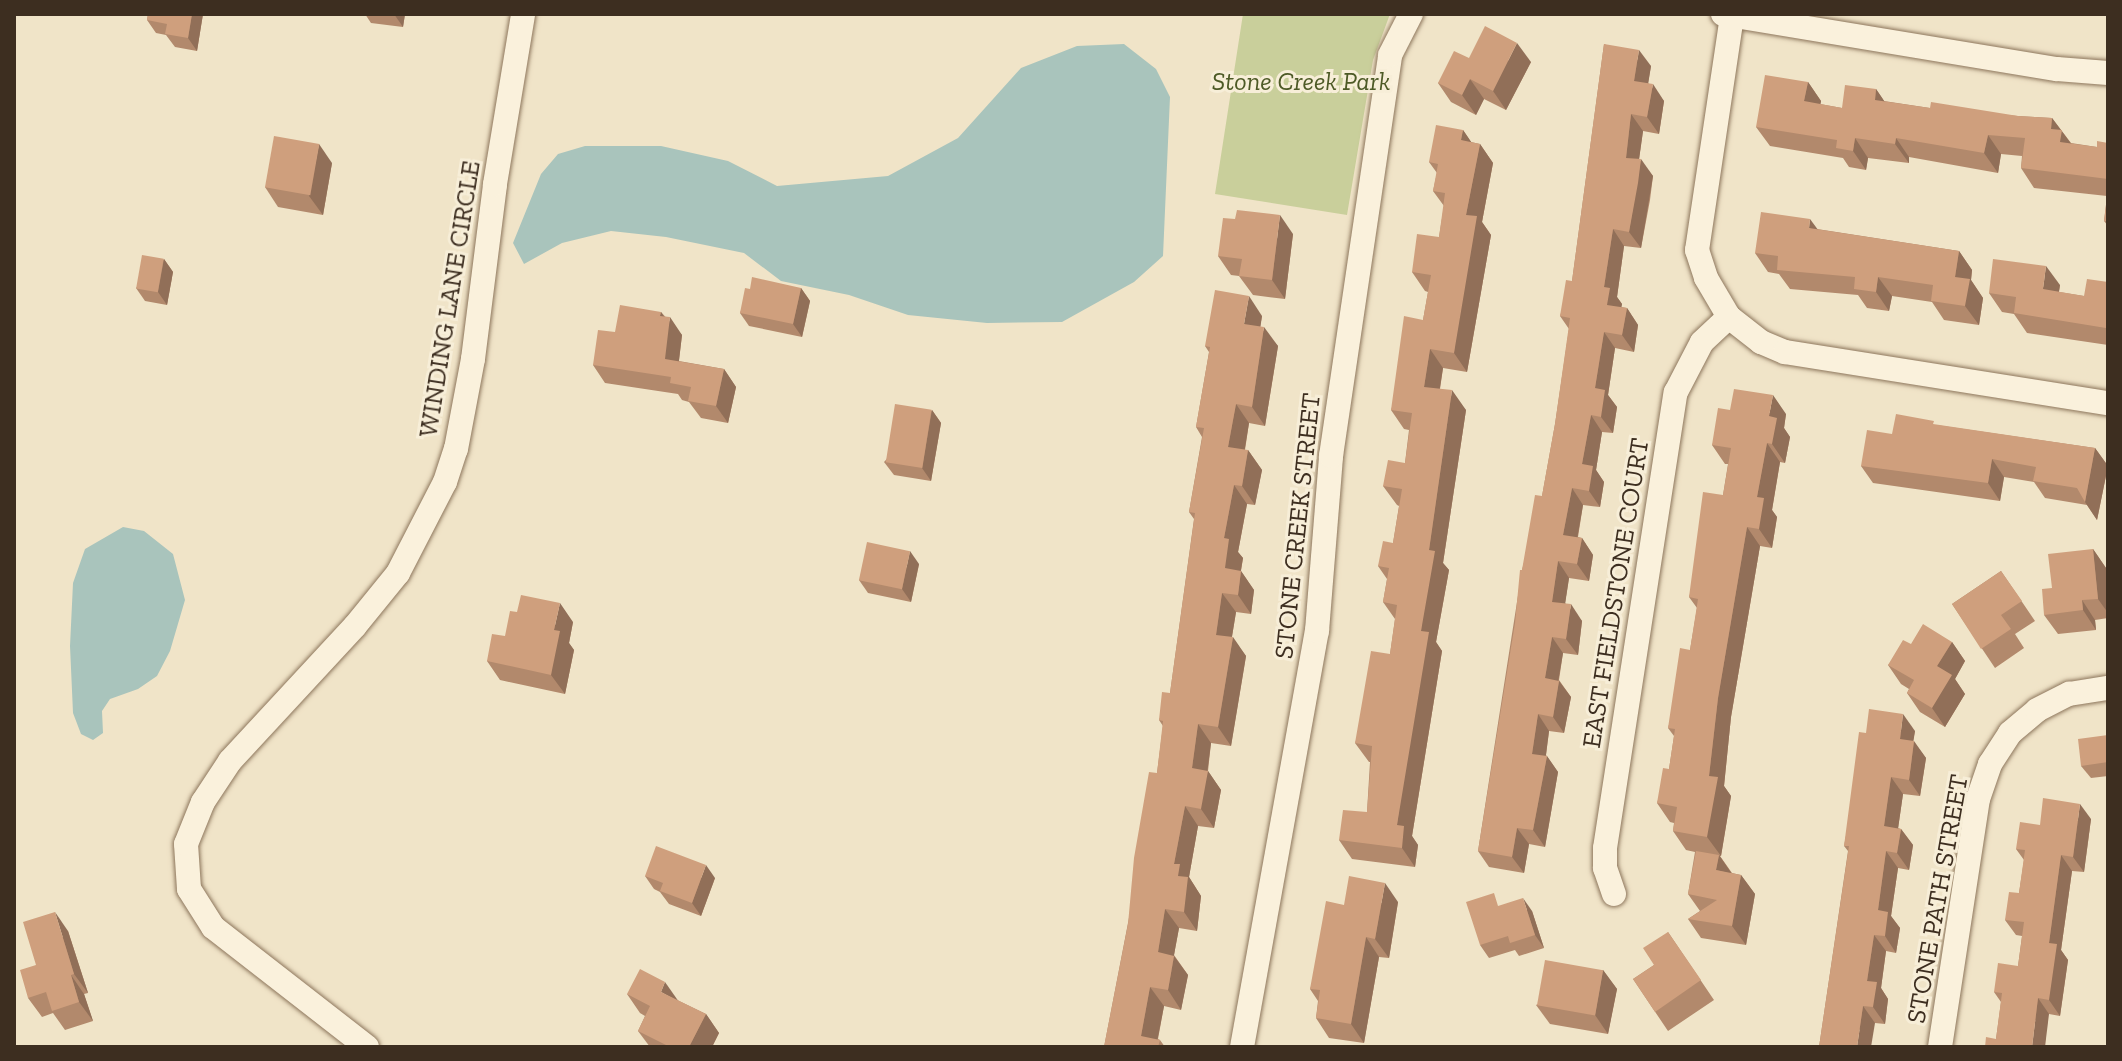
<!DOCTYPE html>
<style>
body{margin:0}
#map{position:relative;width:2122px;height:1061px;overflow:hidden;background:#f0e4c8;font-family:"Zilla Slab",serif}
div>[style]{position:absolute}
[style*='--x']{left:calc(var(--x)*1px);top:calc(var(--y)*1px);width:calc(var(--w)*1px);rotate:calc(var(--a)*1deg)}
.green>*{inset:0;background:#c9cf9b}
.water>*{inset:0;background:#a9c4bc}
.roads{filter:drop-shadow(0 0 2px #8d765c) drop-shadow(0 0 2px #8d765c)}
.street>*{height:24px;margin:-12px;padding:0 12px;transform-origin:12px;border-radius:12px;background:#faf1dc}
.wall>*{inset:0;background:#b2896c}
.shaded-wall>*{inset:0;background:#916f58}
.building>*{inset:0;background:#cf9f7d;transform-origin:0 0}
span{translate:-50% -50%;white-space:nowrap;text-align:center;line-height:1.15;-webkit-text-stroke:6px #f7eed8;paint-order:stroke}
.park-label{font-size:26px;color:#4d5a26;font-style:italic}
.street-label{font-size:26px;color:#3d2e20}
.frame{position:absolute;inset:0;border:16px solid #3d2e20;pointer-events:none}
</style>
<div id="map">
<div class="green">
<i style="clip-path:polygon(1243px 14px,1390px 14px,1373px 60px,1347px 215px,1215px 194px)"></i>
</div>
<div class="water">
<i style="clip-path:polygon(1124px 44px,1156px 69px,1170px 97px,1163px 256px,1134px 282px,1062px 322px,987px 323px,908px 315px,849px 295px,781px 281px,744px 253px,666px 237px,611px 231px,562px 243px,524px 264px,513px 243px,541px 174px,558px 154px,585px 146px,661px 146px,728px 161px,777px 186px,888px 176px,958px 138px,1021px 68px,1077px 46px)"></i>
<i style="clip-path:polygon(123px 527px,144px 531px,173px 554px,185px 600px,170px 651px,157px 676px,138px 689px,110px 699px,102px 711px,103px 733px,93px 740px,81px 734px,73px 713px,70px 646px,73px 583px,85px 549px)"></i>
</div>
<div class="roads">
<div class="street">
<i style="--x:1723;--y:14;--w:338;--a:9.4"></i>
<i style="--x:2057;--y:69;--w:51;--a:4.5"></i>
<i style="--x:1732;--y:16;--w:237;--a:98.5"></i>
<i style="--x:1697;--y:250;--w:29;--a:72"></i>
<i style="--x:1706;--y:278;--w:45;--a:59.5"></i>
<i style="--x:1729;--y:317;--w:41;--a:38"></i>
<i style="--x:1761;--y:342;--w:26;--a:23"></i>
<i style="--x:1785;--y:352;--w:327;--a:9"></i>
<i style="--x:1614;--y:894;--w:28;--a:-109"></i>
<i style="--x:1605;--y:868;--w:20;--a:-90"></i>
<i style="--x:1605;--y:848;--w:461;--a:-81.2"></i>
<i style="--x:1676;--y:392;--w:56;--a:-62.5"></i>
<i style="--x:1702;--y:342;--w:37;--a:-43"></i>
<i style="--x:367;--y:1047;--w:195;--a:-142.1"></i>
<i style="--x:213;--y:927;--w:45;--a:-122.3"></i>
<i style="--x:189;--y:889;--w:45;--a:-93.8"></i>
<i style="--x:186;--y:844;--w:45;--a:-68"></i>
<i style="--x:203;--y:802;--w:49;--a:-56.6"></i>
<i style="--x:230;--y:761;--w:184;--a:-47.2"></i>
<i style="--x:355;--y:626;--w:68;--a:-50.9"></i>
<i style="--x:398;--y:573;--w:102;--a:-62.7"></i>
<i style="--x:445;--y:482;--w:35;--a:-72"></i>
<i style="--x:456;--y:449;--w:92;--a:-79.3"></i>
<i style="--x:473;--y:359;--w:176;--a:-82.8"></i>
<i style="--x:495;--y:184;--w:172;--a:-80.6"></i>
<i style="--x:1242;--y:1047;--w:423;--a:-79.8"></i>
<i style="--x:1317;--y:631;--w:176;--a:-85.4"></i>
<i style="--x:1331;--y:456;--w:405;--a:-81.6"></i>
<i style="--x:1390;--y:55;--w:46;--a:-62.9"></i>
<i style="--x:1940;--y:1047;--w:251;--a:-81.3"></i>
<i style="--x:1978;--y:799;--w:37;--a:-71"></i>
<i style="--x:1990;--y:764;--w:37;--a:-57"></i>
<i style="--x:2010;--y:733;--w:35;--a:-40"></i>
<i style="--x:2037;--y:710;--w:36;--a:-27"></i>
<i style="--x:2069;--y:694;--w:39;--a:-9"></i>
</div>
</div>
<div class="wall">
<i style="clip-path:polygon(148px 14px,203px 14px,197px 51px,175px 47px,166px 35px,156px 33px,147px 20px)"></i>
<i style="clip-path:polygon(365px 14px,405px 14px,403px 27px,371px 23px)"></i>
<i style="clip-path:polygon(1604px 44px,1651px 66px,1648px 83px,1664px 101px,1659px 134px,1643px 131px,1639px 159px,1653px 176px,1650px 200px,1641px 248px,1624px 246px,1617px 297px,1622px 304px,1621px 307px,1627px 308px,1638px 325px,1634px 352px,1615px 348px,1608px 395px,1617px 407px,1613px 433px,1602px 432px,1596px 470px,1604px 482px,1600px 507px,1583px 505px,1578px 537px,1582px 538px,1593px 555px,1589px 581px,1569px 578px,1565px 603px,1582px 621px,1578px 655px,1563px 653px,1559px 680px,1571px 697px,1564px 733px,1549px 731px,1546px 755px,1558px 772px,1545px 847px,1529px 844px,1524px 873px,1489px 867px,1478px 851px,1522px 570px,1542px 496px,1555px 424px,1569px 329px,1560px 316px,1572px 281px)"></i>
<i style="clip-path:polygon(1469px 58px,1531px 62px,1506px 110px,1484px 99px,1476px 115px,1451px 102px,1438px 83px)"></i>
<i style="clip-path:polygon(1808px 82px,1821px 101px,1820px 104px,1842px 108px,1876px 89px,1884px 101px,1930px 108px,2018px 116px,2052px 118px,2071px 143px,2097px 147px,2108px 143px,2108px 226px,2104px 221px,2107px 196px,2034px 188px,2021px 168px,2022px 156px,2001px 154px,1998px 173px,1909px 157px,1909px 163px,1868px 158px,1866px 170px,1849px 167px,1843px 158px,1770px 146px,1756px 127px)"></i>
<i style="clip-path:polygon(1463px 130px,1471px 142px,1480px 144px,1493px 163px,1482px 222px,1491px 235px,1467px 372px,1443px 368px,1440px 389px,1466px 410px,1443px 563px,1449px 570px,1436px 642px,1442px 651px,1412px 836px,1418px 845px,1415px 867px,1352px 859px,1339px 840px,1367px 812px,1370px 762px,1369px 762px,1355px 743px,1390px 654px,1395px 619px,1383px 602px,1387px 579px,1378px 566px,1393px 543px,1399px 506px,1397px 505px,1383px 486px,1405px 463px,1409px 430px,1404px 429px,1391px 410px,1423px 320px,1428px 292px,1425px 291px,1412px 272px,1439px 237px,1444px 206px,1433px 191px,1437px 173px,1429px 162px)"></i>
<i style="clip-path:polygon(332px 163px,323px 215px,278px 207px,265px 187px)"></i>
<i style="clip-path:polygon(1817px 229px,1959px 251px,1972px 270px,1971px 280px,1983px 298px,1979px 325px,1944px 320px,1932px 302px,1892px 296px,1889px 311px,1867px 308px,1858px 295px,1790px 289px,1779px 274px,1768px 272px,1755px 253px)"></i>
<i style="clip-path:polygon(1293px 234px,1285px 299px,1253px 295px,1239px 276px,1231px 275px,1218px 256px)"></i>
<i style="clip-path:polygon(164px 259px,173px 272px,167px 305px,145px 301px,136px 288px)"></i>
<i style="clip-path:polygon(2108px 282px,2108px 345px,2027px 333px,2014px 314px,2002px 312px,1989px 293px,2060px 285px,2059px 292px,2084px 296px)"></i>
<i style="clip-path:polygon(801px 288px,810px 301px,802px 337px,749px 326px,740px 313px,750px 289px)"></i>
<i style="clip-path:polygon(661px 312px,682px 335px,679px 361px,724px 369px,736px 387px,728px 423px,701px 418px,689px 402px,682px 400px,678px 394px,605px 383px,593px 365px,615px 332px)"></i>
<i style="clip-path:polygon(1262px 316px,1260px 327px,1278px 346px,1265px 426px,1249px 423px,1245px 450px,1248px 450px,1262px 470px,1255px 505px,1247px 504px,1238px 552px,1243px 558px,1241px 571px,1254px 590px,1251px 614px,1236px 612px,1232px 637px,1246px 656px,1231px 746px,1211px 743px,1208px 771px,1221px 790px,1214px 828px,1198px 826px,1189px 877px,1201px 896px,1197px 931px,1179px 928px,1174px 955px,1188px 975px,1181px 1010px,1164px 1006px,1158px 1039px,1160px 1040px,1165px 1047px,1104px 1047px,1157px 773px,1163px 726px,1159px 720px,1170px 693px,1194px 519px,1189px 512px,1202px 437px,1196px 427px,1209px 352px,1205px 346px)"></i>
<i style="clip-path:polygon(932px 410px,941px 423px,931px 481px,894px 475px,884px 462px)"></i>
<i style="clip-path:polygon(1730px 410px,1786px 414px,1784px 428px,1790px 437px,1785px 463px,1780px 462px,1772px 510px,1777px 517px,1772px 548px,1760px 546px,1731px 717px,1724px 786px,1731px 796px,1721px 856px,1720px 856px,1732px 873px,1741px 875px,1755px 894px,1746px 945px,1701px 938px,1688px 919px,1700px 911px,1688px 894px,1695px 852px,1686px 850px,1673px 831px,1674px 823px,1670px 822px,1657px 803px,1669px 769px,1674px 736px,1668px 728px,1690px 650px,1697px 608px,1689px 597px,1723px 495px,1728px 464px,1725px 464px,1712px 445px)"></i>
<i style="clip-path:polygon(1936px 425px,2095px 448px,2108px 466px,2097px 520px,2087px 505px,2045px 498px,2034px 482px,2004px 477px,2000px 501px,1873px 483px,1861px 466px,1892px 434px)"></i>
<i style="clip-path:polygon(2093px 549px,2106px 568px,2108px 584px,2108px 618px,2095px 620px,2096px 630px,2058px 634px,2044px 615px,2052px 588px)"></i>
<i style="clip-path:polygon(919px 564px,911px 602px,868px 593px,859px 580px)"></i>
<i style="clip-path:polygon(2001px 571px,2035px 621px,2015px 634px,2024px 648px,1995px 668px,1952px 604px)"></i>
<i style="clip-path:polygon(573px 622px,569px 643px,574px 650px,565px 694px,500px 680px,487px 661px,505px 636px)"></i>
<i style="clip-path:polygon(1952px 642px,1965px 661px,1955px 679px,1965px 694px,1945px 727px,1920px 712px,1907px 693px,1909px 689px,1901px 684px,1888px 665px,1911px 644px)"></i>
<i style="clip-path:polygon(1915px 731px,1913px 741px,1926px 758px,1920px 796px,1903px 794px,1898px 828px,1901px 829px,1913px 845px,1909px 870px,1898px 868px,1891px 916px,1900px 928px,1896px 953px,1886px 951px,1881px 988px,1888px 999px,1885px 1024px,1875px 1023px,1819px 1047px,1848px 851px,1844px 846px,1866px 733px)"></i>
<i style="clip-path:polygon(2108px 735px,2108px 776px,2091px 778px,2081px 766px)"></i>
<i style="clip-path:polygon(2091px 819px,2084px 872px,2072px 871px,2061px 950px,2068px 960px,2060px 1016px,2049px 1014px,1996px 1039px,2001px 1002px,1994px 992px,2018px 966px,2022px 936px,2016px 935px,2005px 920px,2019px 893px,2024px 860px,2016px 849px,2040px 825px)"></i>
<i style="clip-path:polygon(645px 876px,715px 878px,701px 916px,669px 904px,660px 892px,654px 889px)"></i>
<i style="clip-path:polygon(1398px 902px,1389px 958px,1379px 957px,1364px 1043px,1329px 1038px,1316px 1018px,1318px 1001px,1310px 989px,1344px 905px)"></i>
<i style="clip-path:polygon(1502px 905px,1532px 911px,1544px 948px,1519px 956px,1515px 950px,1489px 958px,1480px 945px)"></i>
<i style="clip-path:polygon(68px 931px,88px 993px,84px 994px,93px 1021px,65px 1030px,53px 1013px,42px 1017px,28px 998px,36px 965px)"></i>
<i style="clip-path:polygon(1668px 932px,1714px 1000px,1668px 1031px,1633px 979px,1654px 965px)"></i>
<i style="clip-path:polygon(1603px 970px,1617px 989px,1608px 1034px,1550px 1024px,1536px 1005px)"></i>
<i style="clip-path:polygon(627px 994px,677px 1000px,706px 1014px,719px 1033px,712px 1047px,650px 1047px,638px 1031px,645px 1016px,640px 1013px)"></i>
</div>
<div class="shaded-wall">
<i style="clip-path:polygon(192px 14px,203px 14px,197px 51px,188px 38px)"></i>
<i style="clip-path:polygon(394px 14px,405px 14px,403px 27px)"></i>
<i style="clip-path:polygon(1517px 43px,1531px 62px,1506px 110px,1493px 91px)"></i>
<i style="clip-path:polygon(1639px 50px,1651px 66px,1646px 97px,1634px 81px)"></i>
<i style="clip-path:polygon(1470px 79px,1484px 99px,1476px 115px,1462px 95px)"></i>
<i style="clip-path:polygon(1808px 82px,1821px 101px,1818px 121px,1804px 101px)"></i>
<i style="clip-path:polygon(1653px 84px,1664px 101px,1659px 134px,1647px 117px)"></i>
<i style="clip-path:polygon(1876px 89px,1889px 108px,1875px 100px)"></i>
<i style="clip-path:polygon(1631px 114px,1643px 131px,1637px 174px,1626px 158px)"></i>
<i style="clip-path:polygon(2052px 118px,2075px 149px,2073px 161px,2051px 129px)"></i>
<i style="clip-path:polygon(1463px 130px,1476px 149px,1461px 140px)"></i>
<i style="clip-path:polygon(1988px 135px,2001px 154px,1998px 173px,1984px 153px)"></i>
<i style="clip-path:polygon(1855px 138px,1868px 158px,1866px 170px,1853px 151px)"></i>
<i style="clip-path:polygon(1896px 138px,1909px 157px,1909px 163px,1895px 144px)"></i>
<i style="clip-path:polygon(319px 144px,332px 163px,323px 215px,309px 196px)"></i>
<i style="clip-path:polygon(1480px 144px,1493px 163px,1482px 222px,1491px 235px,1467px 372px,1454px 353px,1466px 215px)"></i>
<i style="clip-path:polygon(1641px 159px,1653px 176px,1641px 248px,1629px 232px)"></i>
<i style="clip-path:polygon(1280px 215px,1293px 234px,1285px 299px,1272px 280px)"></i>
<i style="clip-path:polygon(1810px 219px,1824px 238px,1809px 228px)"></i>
<i style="clip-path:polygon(1613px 229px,1624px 246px,1617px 297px,1622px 304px,1619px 321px,1607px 305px,1604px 287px)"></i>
<i style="clip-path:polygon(1959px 251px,1972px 270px,1971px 280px,1983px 298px,1979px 325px,1965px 306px,1955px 277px)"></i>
<i style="clip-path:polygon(164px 259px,173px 272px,167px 305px,158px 292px)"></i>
<i style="clip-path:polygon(2046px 266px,2060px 285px,2056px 308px,2043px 289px)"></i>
<i style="clip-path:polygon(1878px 277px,1892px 296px,1889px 311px,1876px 292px)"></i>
<i style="clip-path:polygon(801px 288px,810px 301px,802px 337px,793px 324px)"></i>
<i style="clip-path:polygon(1249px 296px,1262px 316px,1258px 343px,1244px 324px)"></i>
<i style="clip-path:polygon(1627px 308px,1638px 325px,1634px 352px,1622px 335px)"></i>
<i style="clip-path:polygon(661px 312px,669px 324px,670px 317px,682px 335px,677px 376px,665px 359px,660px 316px)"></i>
<i style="clip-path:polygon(1264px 327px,1278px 346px,1265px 426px,1252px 407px)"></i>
<i style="clip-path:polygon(1604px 332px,1615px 348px,1608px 395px,1617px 407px,1613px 433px,1601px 417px,1595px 388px)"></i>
<i style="clip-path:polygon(1430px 349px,1443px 368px,1437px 406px,1424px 387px)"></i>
<i style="clip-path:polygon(724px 369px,736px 387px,728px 423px,716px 406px)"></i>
<i style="clip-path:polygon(1452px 390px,1466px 410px,1443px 563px,1449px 570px,1436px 642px,1442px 651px,1412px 836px,1418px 845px,1415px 867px,1402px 848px,1397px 825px,1421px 631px,1429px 550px)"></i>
<i style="clip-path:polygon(1773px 395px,1786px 414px,1784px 428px,1790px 437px,1785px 463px,1772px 444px,1769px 416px)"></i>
<i style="clip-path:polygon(1236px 404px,1249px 423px,1242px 466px,1228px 447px)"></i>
<i style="clip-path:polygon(932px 410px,941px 423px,931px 481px,922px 468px)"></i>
<i style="clip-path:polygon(1591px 415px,1602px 432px,1596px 470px,1604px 482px,1600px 507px,1589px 491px,1582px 464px)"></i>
<i style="clip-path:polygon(1767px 443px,1780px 462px,1772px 510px,1777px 517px,1772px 548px,1759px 529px,1757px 497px)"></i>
<i style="clip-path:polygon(2095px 448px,2108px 466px,2097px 520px,2085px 502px)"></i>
<i style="clip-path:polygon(1248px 450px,1262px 470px,1255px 505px,1242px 486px)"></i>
<i style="clip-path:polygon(1992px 459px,2004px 477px,2000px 501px,1988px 483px)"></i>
<i style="clip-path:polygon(1234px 485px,1247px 504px,1238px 552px,1243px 558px,1238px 587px,1225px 568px,1224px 538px)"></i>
<i style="clip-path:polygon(1572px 488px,1583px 505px,1575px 551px,1563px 535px)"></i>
<i style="clip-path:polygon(1747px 527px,1760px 546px,1731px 717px,1724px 786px,1731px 796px,1721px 856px,1707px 837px,1709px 776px,1718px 698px)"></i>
<i style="clip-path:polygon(1582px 538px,1593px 555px,1589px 581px,1577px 564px)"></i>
<i style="clip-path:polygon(2093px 549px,2106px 568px,2108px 584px,2108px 613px,2098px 599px)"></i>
<i style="clip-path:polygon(910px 551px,919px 564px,911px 602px,902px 589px)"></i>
<i style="clip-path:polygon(1558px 561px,1569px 578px,1563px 618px,1552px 602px)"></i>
<i style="clip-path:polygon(1241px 571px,1254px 590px,1251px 614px,1238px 595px)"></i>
<i style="clip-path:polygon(1222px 593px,1236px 612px,1229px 654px,1216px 635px)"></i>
<i style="clip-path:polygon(2082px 600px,2095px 620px,2096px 630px,2083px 610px)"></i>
<i style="clip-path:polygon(560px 603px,573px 622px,569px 643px,574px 650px,565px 694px,551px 675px,554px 630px)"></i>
<i style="clip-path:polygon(1571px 604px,1582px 621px,1578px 655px,1566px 639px)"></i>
<i style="clip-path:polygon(1233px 637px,1246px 656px,1231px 746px,1218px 727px)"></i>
<i style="clip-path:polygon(1552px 637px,1563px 653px,1556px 694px,1545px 678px)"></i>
<i style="clip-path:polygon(1952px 642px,1965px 661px,1955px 679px,1965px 694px,1945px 727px,1932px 708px,1937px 666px)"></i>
<i style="clip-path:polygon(1559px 681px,1571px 697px,1564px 733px,1553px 717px)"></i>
<i style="clip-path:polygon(1538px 714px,1549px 731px,1544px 770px,1532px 754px)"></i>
<i style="clip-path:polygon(1903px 714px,1915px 731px,1911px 756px,1900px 739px)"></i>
<i style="clip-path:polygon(1198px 724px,1211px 743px,1207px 774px,1208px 771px,1221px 790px,1214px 828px,1201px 809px,1192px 768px)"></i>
<i style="clip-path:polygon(1914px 741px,1926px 758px,1920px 796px,1909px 780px)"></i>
<i style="clip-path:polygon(1547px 756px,1558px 772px,1545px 847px,1533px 830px)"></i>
<i style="clip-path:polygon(1891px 777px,1903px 794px,1896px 843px,1884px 826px)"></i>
<i style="clip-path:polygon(2080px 804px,2091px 819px,2084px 872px,2073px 857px)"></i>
<i style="clip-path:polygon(1185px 806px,1198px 826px,1189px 877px,1201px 896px,1197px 931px,1184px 912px,1178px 876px,1174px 864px)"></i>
<i style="clip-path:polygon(1517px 828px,1529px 844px,1524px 873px,1512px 857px)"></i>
<i style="clip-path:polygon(1901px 829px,1913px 845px,1909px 870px,1897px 853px)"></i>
<i style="clip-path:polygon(1886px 851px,1898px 868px,1891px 916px,1900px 928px,1896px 953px,1885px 936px,1878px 910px)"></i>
<i style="clip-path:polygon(1719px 855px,1732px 874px,1716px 870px)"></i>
<i style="clip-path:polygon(2061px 855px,2072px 871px,2061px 950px,2068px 960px,2060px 1016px,2049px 1000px,2049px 943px)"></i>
<i style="clip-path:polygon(706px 865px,715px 878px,701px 916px,692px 903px)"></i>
<i style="clip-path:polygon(1741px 875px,1755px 894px,1746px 945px,1732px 926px)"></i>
<i style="clip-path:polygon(1385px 883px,1398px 902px,1389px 958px,1375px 939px)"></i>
<i style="clip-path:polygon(1523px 898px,1532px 911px,1544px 948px,1535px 935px)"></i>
<i style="clip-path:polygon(1165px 909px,1179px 928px,1171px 971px,1158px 952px)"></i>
<i style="clip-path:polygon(55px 912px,68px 931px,88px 993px,74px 974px)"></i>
<i style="clip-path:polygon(1874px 935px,1886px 951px,1881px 988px,1888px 999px,1885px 1024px,1873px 1007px,1867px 981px)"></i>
<i style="clip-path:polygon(1366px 937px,1379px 957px,1364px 1043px,1351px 1024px)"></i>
<i style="clip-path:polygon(1174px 956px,1188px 975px,1181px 1010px,1168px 990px)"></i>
<i style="clip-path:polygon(1603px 970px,1617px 989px,1608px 1034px,1595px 1015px)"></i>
<i style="clip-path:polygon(71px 975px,84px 994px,93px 1021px,79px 1002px)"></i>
<i style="clip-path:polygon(665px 982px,679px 1002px,661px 992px)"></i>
<i style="clip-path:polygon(1150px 987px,1164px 1006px,1156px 1047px,1141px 1036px)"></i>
<i style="clip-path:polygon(2038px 998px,2049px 1014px,2045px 1047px,2032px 1047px)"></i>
<i style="clip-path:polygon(1863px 1006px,1875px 1023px,1871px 1047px,1857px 1047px)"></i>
<i style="clip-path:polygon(706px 1014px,719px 1033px,712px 1047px,689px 1047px)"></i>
</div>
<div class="building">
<i style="clip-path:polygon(148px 14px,192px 14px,188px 38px,165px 34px,167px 24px,147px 20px)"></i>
<i style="clip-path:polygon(1485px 26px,1517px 43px,1493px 91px,1470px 79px,1462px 95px,1438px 83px,1454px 51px,1469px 58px)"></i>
<i style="clip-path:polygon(1604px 44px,1639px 50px,1634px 81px,1653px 84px,1647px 117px,1631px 114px,1626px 158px,1641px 159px,1638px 183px,1629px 232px,1613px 229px,1604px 287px,1610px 288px,1607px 305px,1627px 308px,1622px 335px,1604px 332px,1595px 388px,1605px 390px,1601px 417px,1591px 415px,1582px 464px,1593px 466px,1589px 491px,1572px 488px,1563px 535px,1582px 538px,1577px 564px,1558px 561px,1552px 602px,1571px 604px,1566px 639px,1552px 637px,1545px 678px,1559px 681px,1553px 717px,1538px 714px,1532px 754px,1547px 756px,1533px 830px,1517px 828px,1512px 857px,1478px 851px,1515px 623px,1520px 570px,1522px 570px,1535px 495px,1542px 496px,1555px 424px,1570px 318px,1560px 316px,1566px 280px,1572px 281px)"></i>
<i style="clip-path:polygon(1765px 75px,1808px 82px,1804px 101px,1842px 108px,1845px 85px,1876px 89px,1875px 100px,1930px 108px,1931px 102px,2018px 116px,2052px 118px,2051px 129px,2062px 130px,2060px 142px,2097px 147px,2097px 141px,2108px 143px,2108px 179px,2021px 168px,2025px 138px,1988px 135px,1984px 153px,1896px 138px,1895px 144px,1855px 138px,1853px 151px,1836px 148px,1837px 140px,1756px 127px)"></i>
<i style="clip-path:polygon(1436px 125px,1463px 130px,1461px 140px,1480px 144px,1466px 215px,1477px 216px,1454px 353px,1430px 349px,1424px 387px,1452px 390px,1429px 550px,1435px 551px,1421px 631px,1429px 632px,1397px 825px,1404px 826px,1402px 848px,1339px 840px,1343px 810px,1367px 812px,1372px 746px,1355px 743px,1371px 651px,1390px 654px,1397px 605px,1383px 602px,1389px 568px,1378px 566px,1383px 541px,1393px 543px,1402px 489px,1383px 486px,1388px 460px,1405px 463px,1412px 413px,1391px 410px,1404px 316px,1423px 320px,1431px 275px,1412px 272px,1417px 234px,1439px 237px,1445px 193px,1433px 191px,1438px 164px,1429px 162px)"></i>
<i style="left:274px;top:136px;width:46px;height:52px;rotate:10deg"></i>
<i style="clip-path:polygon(2108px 191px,2108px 221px,2104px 221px)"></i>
<i style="clip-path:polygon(1237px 210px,1280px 215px,1272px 280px,1239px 276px,1242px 259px,1218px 256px,1223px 218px,1235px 219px)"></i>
<i style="clip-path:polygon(1761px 212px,1810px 219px,1809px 228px,1959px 251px,1955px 277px,1970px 279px,1965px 306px,1931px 301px,1933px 285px,1878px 277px,1876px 292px,1854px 289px,1855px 277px,1777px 270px,1778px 256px,1755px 253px)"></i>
<i style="left:142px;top:255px;width:22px;height:34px;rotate:10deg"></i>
<i style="clip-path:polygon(1993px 259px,2046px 266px,2043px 289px,2084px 296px,2087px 279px,2108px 282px,2108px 323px,2106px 322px,2106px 328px,2014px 313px,2016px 297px,1989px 293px)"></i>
<i style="clip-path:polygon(752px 277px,801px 288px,793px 324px,740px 313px,745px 288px,750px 289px)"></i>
<i style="clip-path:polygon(1215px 290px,1249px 296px,1244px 324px,1264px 327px,1252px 407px,1236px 404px,1228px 447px,1248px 450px,1242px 486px,1234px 485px,1224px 538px,1229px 539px,1225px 568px,1241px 571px,1238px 595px,1222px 593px,1216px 635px,1233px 637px,1218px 727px,1198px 724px,1192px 768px,1208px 771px,1201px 809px,1185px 806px,1174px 864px,1180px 864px,1178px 876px,1188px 877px,1184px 912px,1165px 909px,1158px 952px,1174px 956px,1168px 990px,1150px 987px,1141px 1036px,1160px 1040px,1158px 1047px,1104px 1047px,1128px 924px,1134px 858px,1149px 772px,1157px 773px,1163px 721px,1159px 720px,1162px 692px,1170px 693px,1195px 513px,1189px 512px,1204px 428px,1196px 427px,1210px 347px,1205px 346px)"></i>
<i style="clip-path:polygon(620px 305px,661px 312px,660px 316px,670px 317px,665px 359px,724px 369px,716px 406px,688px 401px,691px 387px,670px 383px,671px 377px,593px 365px,598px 330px,615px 332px)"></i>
<i style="clip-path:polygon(1734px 389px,1773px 395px,1769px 416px,1777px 418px,1772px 444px,1767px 443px,1757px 497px,1764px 498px,1759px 529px,1747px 527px,1718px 698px,1709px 776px,1718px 777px,1707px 837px,1673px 831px,1677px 807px,1657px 803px,1663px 768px,1669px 769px,1675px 729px,1668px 728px,1680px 648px,1690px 650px,1698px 599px,1689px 597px,1703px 492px,1723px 495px,1731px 448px,1712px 445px,1718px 408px,1730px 410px)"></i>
<i style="left:895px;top:404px;width:37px;height:59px;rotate:9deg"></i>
<i style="clip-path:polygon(1896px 414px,1934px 421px,1933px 424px,2095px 448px,2085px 502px,2077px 488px,2033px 481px,2036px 467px,1992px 459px,1988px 483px,1861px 466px,1867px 430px,1892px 434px)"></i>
<i style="left:867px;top:542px;width:44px;height:39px;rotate:12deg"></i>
<i style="clip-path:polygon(2093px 549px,2098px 599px,2082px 600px,2083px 610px,2044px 615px,2042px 589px,2052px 588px,2048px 554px)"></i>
<i style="clip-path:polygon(2001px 571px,2022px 601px,2001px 615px,2011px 629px,1981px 649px,1952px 604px)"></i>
<i style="clip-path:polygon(521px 595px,560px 603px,554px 630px,560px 631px,551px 675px,487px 661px,492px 634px,505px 636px,510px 611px,517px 612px)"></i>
<i style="clip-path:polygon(1923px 624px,1952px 642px,1937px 666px,1952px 675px,1932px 708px,1907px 693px,1914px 680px,1888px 665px,1903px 640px,1911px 644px)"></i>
<i style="clip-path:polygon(1869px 709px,1903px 714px,1900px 739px,1914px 741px,1909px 780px,1891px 777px,1884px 826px,1901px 829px,1897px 853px,1886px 851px,1878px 910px,1888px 912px,1885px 936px,1874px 935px,1867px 981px,1877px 982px,1873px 1007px,1863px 1006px,1857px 1047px,1819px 1047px,1849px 846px,1844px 846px,1859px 732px,1866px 733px)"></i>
<i style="clip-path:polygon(2108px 735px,2108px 764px,2108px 762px,2081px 766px,2078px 739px)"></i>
<i style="clip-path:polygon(2043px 798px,2080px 804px,2073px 857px,2061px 855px,2049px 943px,2057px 944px,2049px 1000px,2038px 998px,2032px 1047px,1985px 1047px,1986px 1037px,1996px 1039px,2002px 993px,1994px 992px,1998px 963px,2018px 966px,2024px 922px,2005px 920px,2009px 892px,2019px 893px,2025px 850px,2016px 849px,2020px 822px,2040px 825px)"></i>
<i style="clip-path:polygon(656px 846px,706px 865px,692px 903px,660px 891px,663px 883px,645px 876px)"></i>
<i style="clip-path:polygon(1696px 851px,1719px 855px,1716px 870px,1741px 875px,1732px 926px,1688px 919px,1717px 900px,1688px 894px)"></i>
<i style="clip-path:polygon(1349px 876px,1385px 883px,1375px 939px,1366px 937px,1351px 1024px,1316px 1018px,1320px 990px,1310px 989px,1326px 901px,1344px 905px)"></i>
<i style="clip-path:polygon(1494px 893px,1498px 906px,1523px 898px,1535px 935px,1510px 943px,1508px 936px,1480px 945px,1466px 902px)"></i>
<i style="clip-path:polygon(55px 912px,74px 974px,71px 975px,79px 1002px,52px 1011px,46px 992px,28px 998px,20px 970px,36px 965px,23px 922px)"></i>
<i style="clip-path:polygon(1668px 932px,1701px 980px,1655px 1012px,1633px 979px,1654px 965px,1643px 948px)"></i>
<i style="left:1545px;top:960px;width:59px;height:46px;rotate:10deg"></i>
<i style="clip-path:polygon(640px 969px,665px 982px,661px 992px,706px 1014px,689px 1047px,670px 1047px,638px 1031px,650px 1006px,627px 994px)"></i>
</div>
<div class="park-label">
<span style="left:1301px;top:82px">Stone Creek Park</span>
</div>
<div class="street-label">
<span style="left:450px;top:299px;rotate:-81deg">WINDING LANE CIRCLE</span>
<span style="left:1298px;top:526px;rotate:-84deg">STONE CREEK STREET</span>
<span style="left:1616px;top:593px;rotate:-81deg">EAST FIELDSTONE COURT</span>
<span style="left:1938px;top:899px;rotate:-80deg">STONE PATH STREET</span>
</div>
<div class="frame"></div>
</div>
